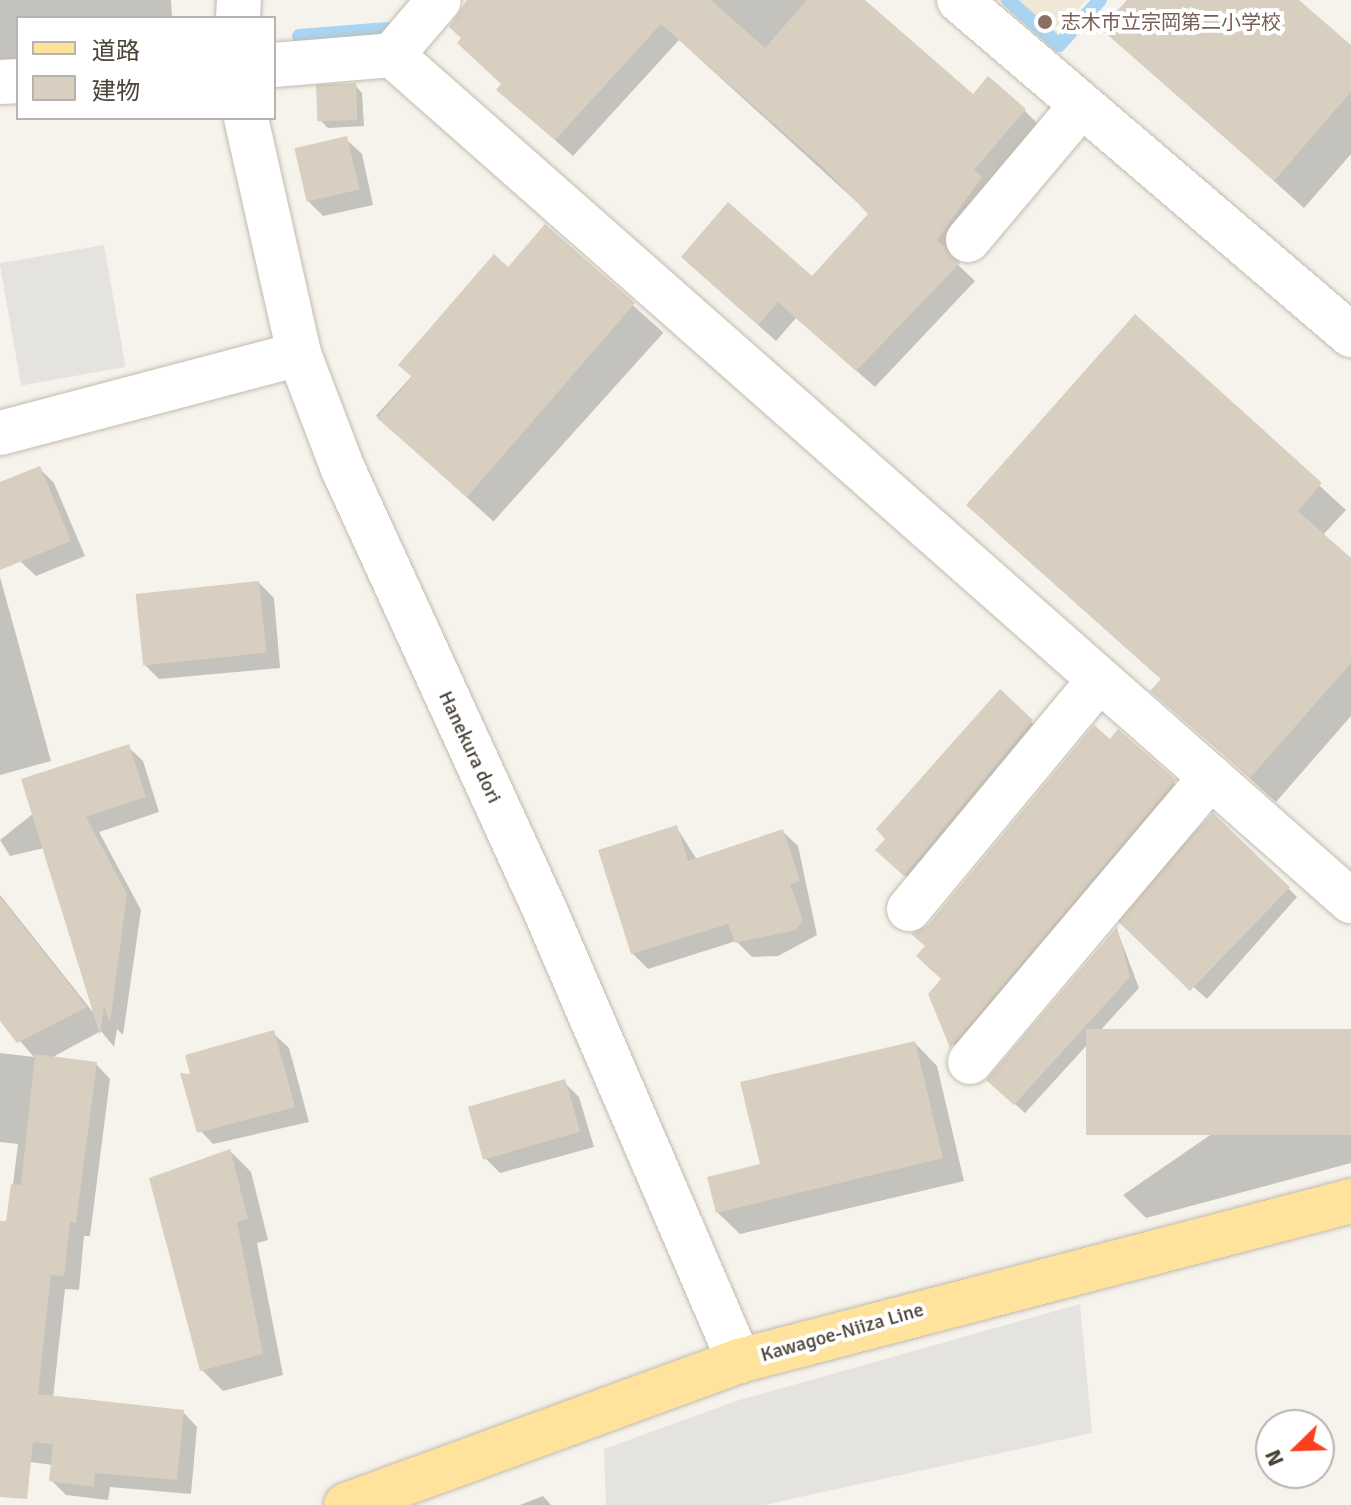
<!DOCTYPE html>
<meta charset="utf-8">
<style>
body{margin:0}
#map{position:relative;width:1351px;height:1505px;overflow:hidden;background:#f6f3ec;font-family:Signika,"Noto Sans JP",sans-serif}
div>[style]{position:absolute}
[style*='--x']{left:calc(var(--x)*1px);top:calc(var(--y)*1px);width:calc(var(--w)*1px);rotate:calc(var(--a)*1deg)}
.education>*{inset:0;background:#efe8d6}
.parking>*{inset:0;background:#e5e3e0;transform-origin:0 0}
.shadow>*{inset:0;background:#0003;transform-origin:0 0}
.stream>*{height:14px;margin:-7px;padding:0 7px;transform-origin:7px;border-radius:7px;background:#a9d4f2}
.building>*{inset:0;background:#d8cfc1;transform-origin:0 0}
.roads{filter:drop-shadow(0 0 2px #c2bbae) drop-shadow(0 0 2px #c2bbae)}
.minor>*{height:44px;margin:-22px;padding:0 22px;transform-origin:22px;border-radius:22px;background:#fff}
.major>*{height:44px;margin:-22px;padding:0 22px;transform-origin:22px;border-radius:22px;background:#ffe39c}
.dots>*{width:22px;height:22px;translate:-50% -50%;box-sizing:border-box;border:4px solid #fff;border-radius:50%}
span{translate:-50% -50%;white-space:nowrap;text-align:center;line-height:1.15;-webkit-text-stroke:8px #fff;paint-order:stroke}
.education-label{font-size:20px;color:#785e54}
.left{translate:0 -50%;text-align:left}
.street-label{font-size:20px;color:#4b4439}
.legend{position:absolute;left:16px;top:16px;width:260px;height:104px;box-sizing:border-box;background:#fff;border:2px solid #b7b4b0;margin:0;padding:10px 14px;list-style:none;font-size:24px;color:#4b4439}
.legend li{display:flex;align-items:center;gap:16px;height:40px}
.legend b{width:40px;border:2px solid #b7b4b0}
.north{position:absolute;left:1255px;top:1409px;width:80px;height:80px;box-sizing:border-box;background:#fff;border:2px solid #b7b4b0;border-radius:50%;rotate:247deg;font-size:22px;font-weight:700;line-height:32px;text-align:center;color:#4b4439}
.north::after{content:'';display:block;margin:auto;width:28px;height:36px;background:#fc3f1d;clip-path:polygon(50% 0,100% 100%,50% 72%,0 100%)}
</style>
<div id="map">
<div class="education">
<i style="clip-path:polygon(999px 0,1086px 0,1048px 44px)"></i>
</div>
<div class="parking">
<i style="left:104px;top:245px;width:124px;height:106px;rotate:80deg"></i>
<i style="clip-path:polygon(1080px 1304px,1092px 1433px,764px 1505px,606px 1505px,604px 1449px,736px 1401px)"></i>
</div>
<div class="shadow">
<i style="clip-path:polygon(0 0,171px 0,172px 18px,18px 18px,18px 69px,0 70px)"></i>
<i style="clip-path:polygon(473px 0,860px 0,973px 97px,1024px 110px,1041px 127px,952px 259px,975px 281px,875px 387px,796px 318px,776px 341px,701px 274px,812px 279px,870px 214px,679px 40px,573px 156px,498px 90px,504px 83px)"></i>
<i style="clip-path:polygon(1129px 0,1296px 0,1351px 48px,1351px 154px,1304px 208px,1104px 29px)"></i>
<i style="clip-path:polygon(355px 85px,362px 93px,364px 126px,328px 128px,321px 121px)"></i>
<i style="clip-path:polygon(346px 139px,362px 154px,373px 205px,323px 216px,308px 201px)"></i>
<i style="left:546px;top:227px;width:158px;height:254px;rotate:42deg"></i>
<i style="clip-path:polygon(1135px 317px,1346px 510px,1323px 535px,1351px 560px,1351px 716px,1276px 802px,1153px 691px,1162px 680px,994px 530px)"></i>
<i style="clip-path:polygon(39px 468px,54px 483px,85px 556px,36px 576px,20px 561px,0 510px,0 484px)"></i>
<i style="clip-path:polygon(0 577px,51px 761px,0 775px)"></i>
<i style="clip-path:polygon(259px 583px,274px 598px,280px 668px,159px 679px,143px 663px)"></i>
<i style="clip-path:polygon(1000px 692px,1039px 729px,912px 882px,878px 850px)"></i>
<i style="clip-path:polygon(1110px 742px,1183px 789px,959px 1055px,930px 994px,943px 979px,927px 947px)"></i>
<i style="clip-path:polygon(128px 747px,143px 761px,159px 812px,99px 832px,141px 910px,123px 1035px,117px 1029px,114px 1047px,101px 1031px,49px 1059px,96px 1064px,110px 1079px,90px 1236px,84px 1236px,79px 1290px,65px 1289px,53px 1398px,183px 1412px,197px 1427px,191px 1494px,110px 1487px,108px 1500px,66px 1495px,51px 1480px,53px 1465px,0 1458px,0 1223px,8px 1224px,18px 1144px,0 1142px,0 1053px,34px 1057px,0 1018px,0 895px,96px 1016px,44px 848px,10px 856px,0 840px,109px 753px)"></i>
<i style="clip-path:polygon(1214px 816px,1297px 897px,1207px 999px,1132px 932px)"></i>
<i style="clip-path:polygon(677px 828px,697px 860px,782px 831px,798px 846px,817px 935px,778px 956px,752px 957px,736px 941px,648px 969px,632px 953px)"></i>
<i style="clip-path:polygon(1117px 930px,1139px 988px,1025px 1113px,999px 1090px)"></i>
<i style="clip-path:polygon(273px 1033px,289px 1048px,309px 1122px,213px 1144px,198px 1128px,193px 1076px)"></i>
<i style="clip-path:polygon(1351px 1038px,1351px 1163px,1146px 1218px,1123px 1195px)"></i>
<i style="clip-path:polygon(915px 1043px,937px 1066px,964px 1181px,740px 1234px,717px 1212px)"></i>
<i style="clip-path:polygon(564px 1082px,579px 1097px,594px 1147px,500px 1173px,485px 1158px)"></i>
<i style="clip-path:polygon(230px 1151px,251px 1172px,268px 1240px,257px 1243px,283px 1375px,223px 1391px,202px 1370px)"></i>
<i style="clip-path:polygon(543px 1496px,551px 1505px,520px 1505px)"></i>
</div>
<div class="stream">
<i style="--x:1008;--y:0;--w:68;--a:41.4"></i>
<i style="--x:1059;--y:45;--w:61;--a:-47.7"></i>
<i style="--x:299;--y:36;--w:89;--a:-4.5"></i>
</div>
<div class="building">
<i style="clip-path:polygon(467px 0,711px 0,765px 48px,807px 0,865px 0,973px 94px,988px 76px,1026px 109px,974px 170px,982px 177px,937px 240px,960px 263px,856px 371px,778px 302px,758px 325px,681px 257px,728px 202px,812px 276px,868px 214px,825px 169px,661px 24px,555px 140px,496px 90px,501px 84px,457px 43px,461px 38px,449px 27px)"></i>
<i style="clip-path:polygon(1127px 0,1299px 0,1351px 45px,1351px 92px,1274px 181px,1101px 29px)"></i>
<i style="left:356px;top:83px;width:37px;height:40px;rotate:88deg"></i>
<i style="left:347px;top:136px;width:55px;height:54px;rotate:77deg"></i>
<i style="clip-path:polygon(545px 224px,635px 303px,467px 497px,377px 418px,412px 377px,398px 365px,494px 254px,508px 267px)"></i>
<i style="clip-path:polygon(1135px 314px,1322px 483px,1298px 511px,1351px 558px,1351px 663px,1250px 778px,1150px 691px,1161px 679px,966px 505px)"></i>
<i style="clip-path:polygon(40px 466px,71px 541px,0 570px,0 482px)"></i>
<i style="left:259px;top:581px;width:72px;height:124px;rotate:84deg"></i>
<i style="clip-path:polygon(1000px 689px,1033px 720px,904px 876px,875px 850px,885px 839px,876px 829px)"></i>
<i style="clip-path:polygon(1094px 725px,1110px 739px,1118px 729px,1176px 780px,950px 1048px,928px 994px,941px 979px,916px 956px,925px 946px,911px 934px,928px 925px)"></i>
<i style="clip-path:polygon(129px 744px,146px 797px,86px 817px,127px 894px,110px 1023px,104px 1006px,100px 1035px,21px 779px)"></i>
<i style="left:1213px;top:813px;width:107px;height:144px;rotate:44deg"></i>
<i style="clip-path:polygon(677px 825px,688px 861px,783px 829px,800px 881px,790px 884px,803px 920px,796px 930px,735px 943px,728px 924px,631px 954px,598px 850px)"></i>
<i style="clip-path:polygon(0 897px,87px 1007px,17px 1043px,0 1021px)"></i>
<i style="clip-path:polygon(1117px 927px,1130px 977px,1014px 1105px,986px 1080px)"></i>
<i style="left:1351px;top:1029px;width:106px;height:265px;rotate:90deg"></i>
<i style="clip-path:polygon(274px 1030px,295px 1107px,197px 1133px,180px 1073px,190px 1074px,185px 1055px)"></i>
<i style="clip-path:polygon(915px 1041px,943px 1158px,716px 1213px,707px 1177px,760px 1164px,740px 1082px)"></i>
<i style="clip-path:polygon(35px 1054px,97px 1062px,76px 1223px,70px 1222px,64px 1276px,51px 1275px,38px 1394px,184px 1410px,177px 1480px,95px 1473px,94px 1487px,49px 1481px,53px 1444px,33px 1442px,27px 1499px,0 1497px,0 1221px,6px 1221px,11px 1184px,21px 1185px)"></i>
<i style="left:565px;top:1079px;width:55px;height:101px;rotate:74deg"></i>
<i style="clip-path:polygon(230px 1149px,248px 1219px,237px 1222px,263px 1354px,200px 1371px,149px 1178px)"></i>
</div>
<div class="roads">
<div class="minor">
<i style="--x:959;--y:0;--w:516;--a:40.52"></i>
<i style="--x:238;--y:18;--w:18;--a:-87"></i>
<i style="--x:392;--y:55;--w:72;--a:-49.5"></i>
<i style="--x:274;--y:65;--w:118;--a:-4.8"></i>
<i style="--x:392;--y:55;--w:1279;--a:41.42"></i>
<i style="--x:0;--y:82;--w:18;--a:-3"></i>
<i style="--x:246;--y:118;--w:242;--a:77.3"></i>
<i style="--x:299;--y:354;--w:123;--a:69.1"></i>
<i style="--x:343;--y:469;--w:490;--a:65.4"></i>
<i style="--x:547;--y:915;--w:486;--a:66.7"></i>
<i style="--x:968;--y:240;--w:175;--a:-49.9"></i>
<i style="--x:0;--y:433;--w:309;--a:-14.8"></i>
<i style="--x:909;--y:909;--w:298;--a:-50.3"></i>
<i style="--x:970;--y:1062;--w:373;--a:-49.8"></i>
</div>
<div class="major">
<i style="--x:346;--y:1505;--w:419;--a:-20.1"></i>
<i style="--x:739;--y:1361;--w:633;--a:-14.65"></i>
</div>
</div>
<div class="dots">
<i style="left:1045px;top:22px;background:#8d6e63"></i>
</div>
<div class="education-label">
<span class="left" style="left:1061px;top:22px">志木市立宗岡第二小学校</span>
</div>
<div class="street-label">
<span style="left:470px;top:747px;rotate:65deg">Hanekura dori</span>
<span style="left:842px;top:1332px;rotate:-16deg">Kawagoe-Niiza Line</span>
</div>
<ul class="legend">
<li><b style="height:10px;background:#ffe39c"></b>道路</li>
<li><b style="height:22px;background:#d8cfc1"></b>建物</li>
</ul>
<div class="north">N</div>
</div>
